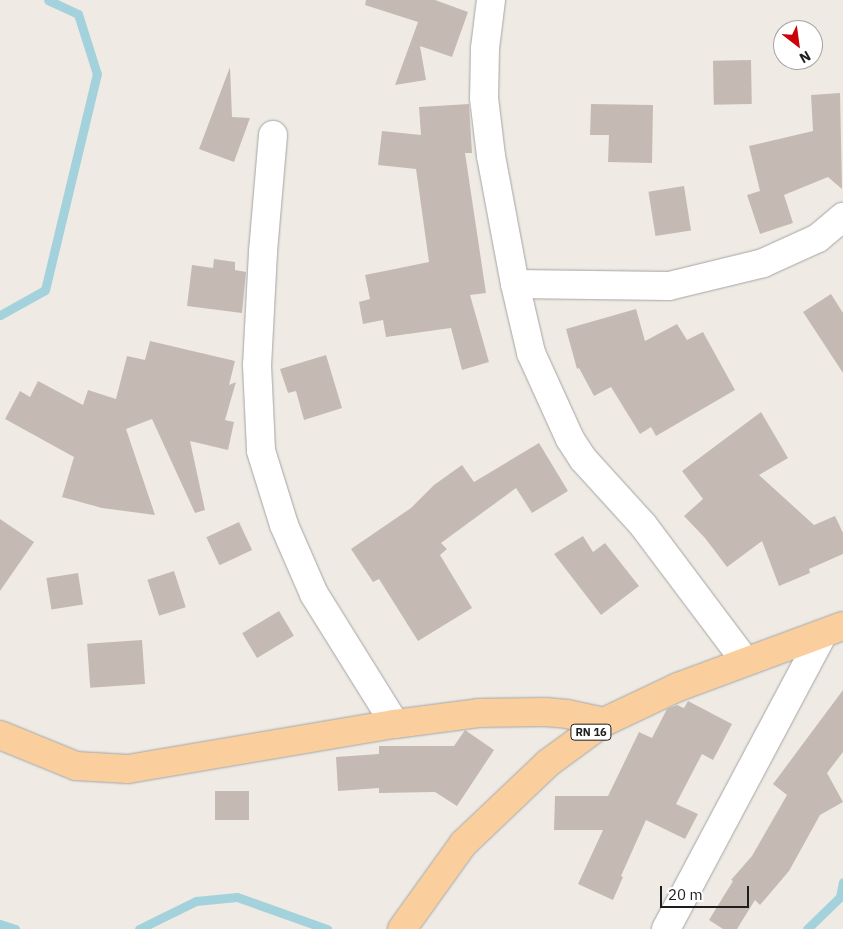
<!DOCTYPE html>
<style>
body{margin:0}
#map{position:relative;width:843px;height:929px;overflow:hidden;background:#efebe4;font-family:"IBM Plex Sans",sans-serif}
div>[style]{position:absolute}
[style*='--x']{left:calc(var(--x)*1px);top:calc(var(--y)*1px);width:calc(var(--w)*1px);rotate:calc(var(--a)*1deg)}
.stream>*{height:9px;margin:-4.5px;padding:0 4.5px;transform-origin:4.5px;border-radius:4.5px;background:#a4d2dc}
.building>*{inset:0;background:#c4bab3;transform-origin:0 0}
.roads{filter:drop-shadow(0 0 1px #a5a5a5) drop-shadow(0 0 1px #a5a5a5)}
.minor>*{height:28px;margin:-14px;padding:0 14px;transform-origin:14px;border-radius:14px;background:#fff}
.major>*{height:28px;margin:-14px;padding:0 14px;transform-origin:14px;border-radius:14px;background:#fbcf9d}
span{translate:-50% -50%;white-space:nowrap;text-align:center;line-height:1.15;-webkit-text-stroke:4.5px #fff;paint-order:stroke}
.shield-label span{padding:1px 4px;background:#fff;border:1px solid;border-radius:4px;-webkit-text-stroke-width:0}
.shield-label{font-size:11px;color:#1e1e1e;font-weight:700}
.north{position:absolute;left:773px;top:20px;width:50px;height:50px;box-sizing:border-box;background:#fff;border:1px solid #a5a5a5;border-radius:50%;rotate:150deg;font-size:14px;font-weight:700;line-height:20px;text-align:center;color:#1e1e1e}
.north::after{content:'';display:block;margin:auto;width:18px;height:22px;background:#cb0109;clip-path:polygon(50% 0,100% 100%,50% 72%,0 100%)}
.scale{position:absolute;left:660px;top:886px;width:89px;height:22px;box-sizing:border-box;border:2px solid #1e1e1e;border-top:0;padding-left:6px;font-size:15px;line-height:18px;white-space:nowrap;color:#1e1e1e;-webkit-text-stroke:4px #fff;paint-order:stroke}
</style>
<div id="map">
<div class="stream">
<i style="--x:0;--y:315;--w:51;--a:-29.1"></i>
<i style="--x:45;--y:290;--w:222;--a:-76.5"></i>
<i style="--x:97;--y:74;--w:63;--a:-107.6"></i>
<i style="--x:78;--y:14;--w:33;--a:-155"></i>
<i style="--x:0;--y:924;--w:16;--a:18"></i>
<i style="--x:139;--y:929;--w:64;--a:-26.2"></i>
<i style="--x:196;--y:901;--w:41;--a:-5.6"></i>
<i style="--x:237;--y:897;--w:96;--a:19.6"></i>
<i style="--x:807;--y:929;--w:46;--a:-44.1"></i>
<i style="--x:840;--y:897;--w:15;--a:-79"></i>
</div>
<div class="building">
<i style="clip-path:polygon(366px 0,435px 0,468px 12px,452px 57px,420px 46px,426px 80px,395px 85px,418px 22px,365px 5px)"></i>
<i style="left:751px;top:60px;width:44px;height:38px;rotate:89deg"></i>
<i style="clip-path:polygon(230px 67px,232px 117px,250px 118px,234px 162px,199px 149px)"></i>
<i style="clip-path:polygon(840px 93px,842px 189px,828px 177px,784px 195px,793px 223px,760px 234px,747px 195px,760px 191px,749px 146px,813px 131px,811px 95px)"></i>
<i style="clip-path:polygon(469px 104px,472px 153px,465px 153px,486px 293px,470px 295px,489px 362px,462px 370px,451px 328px,386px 337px,383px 320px,363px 324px,359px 302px,370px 299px,365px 275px,429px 262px,416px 169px,378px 165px,382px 131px,421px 135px,419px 107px)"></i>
<i style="clip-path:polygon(591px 104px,653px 105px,652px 163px,608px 162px,609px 135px,590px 135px)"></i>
<i style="left:684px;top:186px;width:45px;height:36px;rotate:81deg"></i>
<i style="clip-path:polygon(214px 259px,235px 262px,235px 270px,246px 272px,242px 313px,187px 306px,192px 265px,213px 268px)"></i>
<i style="clip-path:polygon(831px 294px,843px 313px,843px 373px,803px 312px)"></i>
<i style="clip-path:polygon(636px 309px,645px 341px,677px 324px,687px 340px,703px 332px,735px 390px,656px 436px,651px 427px,640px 434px,611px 387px,594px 396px,579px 368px,577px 369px,566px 329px)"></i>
<i style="clip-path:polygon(150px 341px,235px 361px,229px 385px,236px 382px,225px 420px,234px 422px,228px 450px,190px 441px,205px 510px,195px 513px,152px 419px,126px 429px,155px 515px,102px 508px,62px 497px,74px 457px,5px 419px,20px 391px,30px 397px,38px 381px,83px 405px,88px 390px,116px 399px,127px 356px,145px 360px)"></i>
<i style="clip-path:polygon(326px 355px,342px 408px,304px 420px,296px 391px,288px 393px,280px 369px)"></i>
<i style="clip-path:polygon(761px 412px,788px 458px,759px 475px,814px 525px,835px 516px,843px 533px,843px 554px,809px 569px,810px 573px,779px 586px,762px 541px,727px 567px,705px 538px,684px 516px,703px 499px,682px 471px)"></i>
<i style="clip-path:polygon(539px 443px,568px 491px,532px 513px,516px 488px,441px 543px,447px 549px,440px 555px,472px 608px,418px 641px,379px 579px,373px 582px,351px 549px,411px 508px,434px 485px,462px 465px,474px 482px)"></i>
<i style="clip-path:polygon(0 519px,34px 542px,0 591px)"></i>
<i style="left:239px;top:522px;width:31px;height:36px;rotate:65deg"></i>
<i style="clip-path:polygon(583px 536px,593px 552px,605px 543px,639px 586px,601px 615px,554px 554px)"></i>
<i style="left:174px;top:571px;width:38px;height:28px;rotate:72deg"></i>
<i style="left:78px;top:573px;width:32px;height:32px;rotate:81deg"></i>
<i style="left:279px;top:611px;width:29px;height:43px;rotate:59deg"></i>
<i style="left:142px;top:640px;width:44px;height:55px;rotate:86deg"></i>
<i style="clip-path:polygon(843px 690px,843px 752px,827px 773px,843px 802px,820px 815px,789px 871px,760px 905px,755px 900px,737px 929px,723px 929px,709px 920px,733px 881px,731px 880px,752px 856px,787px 795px,773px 784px)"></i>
<i style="clip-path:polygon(688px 701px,732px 724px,713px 760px,702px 754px,676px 804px,698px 814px,685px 839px,646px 820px,621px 876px,623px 877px,613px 900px,578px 884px,603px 830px,554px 830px,555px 796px,608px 796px,639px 732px,652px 738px,667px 709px,677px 705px,684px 708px)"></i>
<i style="clip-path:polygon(465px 730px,494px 750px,457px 806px,435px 792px,379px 793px,379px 788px,338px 791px,336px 757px,379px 754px,379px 746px,454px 746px)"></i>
<i style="left:215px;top:791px;width:34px;height:29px"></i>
</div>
<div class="roads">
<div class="minor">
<i style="--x:491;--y:0;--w:48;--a:97.1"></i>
<i style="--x:485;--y:48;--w:50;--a:91.1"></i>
<i style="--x:484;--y:98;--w:58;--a:83.1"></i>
<i style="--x:491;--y:156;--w:130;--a:79.4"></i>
<i style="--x:515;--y:284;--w:71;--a:76.9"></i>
<i style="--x:531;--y:353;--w:94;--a:65.6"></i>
<i style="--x:570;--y:439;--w:24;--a:57"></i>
<i style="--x:583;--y:459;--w:89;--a:47.7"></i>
<i style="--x:643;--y:525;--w:170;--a:53.1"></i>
<i style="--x:273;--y:135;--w:117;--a:94.9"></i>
<i style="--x:263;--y:252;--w:113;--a:93"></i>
<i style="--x:257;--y:365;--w:86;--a:87.3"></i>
<i style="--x:261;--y:451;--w:77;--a:72.7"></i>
<i style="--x:284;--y:525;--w:75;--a:66.5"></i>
<i style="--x:314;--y:594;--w:153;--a:58.1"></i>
<i style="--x:515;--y:284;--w:154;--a:0.7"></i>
<i style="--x:669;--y:286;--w:97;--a:-13.7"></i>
<i style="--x:763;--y:263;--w:60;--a:-24.4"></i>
<i style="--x:818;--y:238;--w:33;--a:-40"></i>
<i style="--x:666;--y:929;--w:333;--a:-62"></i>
</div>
<div class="major">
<i style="--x:0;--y:735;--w:82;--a:22.2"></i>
<i style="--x:76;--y:766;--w:52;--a:3.3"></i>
<i style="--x:128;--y:769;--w:271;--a:-9.6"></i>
<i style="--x:395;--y:724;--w:84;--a:-7.5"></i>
<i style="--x:478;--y:713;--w:67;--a:-0.9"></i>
<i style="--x:545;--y:712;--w:22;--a:5"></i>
<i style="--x:567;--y:714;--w:38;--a:12"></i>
<i style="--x:402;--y:929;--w:105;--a:-54.3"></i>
<i style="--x:463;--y:844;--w:117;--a:-43.6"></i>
<i style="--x:548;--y:763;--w:69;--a:-36.2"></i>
<i style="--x:604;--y:722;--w:82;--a:-25.3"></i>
<i style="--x:678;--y:687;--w:176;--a:-20.3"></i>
</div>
</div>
<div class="shield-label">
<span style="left:591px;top:732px">RN 16</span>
</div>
<div class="north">N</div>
<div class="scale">20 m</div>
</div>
